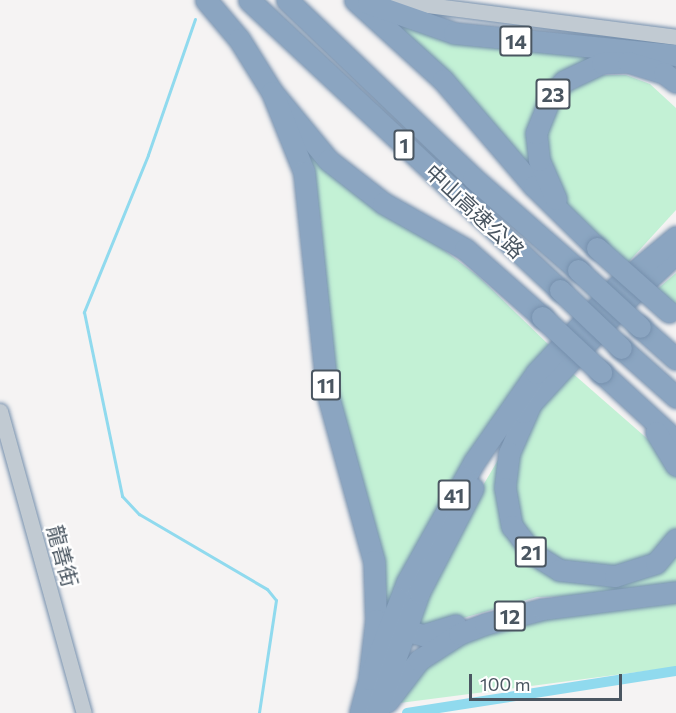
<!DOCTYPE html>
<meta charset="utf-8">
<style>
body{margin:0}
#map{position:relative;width:676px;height:713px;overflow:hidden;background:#f5f3f3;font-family:Commissioner,"Noto Sans TC",sans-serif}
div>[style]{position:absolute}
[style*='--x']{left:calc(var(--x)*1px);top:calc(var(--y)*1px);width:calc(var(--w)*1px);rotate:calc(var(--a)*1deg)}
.green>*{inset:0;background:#c3f1d5}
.stream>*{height:3px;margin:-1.5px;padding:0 1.5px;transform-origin:1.5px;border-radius:1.5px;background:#90daee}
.canal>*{height:10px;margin:-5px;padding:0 5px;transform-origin:5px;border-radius:5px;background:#90daee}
.roads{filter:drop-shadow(0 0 2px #7690ad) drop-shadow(0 0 2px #7690ad)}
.minor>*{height:15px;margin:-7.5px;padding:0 7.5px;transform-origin:7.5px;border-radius:7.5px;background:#c1cad2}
.highway>*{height:21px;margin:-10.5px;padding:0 10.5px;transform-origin:10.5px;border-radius:10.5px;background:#8ba5c1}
.bridges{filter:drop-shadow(0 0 2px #7690ad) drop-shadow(0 0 2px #7690ad)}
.highway-bridge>*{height:21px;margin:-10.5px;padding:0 10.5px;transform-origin:10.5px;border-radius:10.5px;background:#8ba5c1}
span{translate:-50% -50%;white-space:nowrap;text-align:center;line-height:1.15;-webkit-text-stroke:4.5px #fff;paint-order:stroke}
.shield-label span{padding:2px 4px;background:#fff;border:2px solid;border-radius:4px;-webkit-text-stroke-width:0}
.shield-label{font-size:20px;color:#4a5661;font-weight:700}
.street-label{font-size:21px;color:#4a5661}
.scale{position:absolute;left:469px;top:674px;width:153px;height:27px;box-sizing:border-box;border:3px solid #4a5661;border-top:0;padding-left:8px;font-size:18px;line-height:21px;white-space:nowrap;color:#4a5661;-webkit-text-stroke:4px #fff;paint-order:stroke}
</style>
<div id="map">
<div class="green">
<i style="clip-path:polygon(390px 22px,600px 53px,571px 69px,538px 98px,527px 142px,533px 176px)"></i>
<i style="clip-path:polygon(598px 75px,626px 75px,650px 84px,676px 108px,676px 210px,624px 267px,551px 189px,546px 125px,563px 95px)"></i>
<i style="clip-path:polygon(309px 147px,352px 192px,435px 243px,478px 276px,550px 346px,385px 620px,331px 374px,321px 222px,305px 149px)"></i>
<i style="clip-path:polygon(676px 273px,676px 313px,654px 292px)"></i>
<i style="clip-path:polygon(570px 371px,666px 455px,676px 474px,676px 537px,624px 574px,545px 557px,514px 513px,517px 448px,540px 409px)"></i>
<i style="clip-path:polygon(501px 455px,513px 530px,574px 579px,676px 551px,676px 585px,590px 596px,537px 597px,456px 620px,415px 626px,447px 546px)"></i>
<i style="clip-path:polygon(676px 601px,676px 667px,392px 704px,421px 664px,500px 624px)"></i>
</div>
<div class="stream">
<i style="--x:195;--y:19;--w:144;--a:109.1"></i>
<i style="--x:148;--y:155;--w:170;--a:112.2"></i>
<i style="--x:84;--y:312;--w:188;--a:78.3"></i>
<i style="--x:122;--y:496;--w:25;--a:47"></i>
<i style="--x:139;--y:514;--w:148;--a:30.4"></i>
<i style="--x:267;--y:589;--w:14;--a:51"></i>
<i style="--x:276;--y:600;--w:114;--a:98.6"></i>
</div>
<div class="canal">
<i style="--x:407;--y:713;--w:272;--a:-8.9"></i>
</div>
<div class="roads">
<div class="minor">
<i style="--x:388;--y:0;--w:290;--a:7.3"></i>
<i style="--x:0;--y:411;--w:313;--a:74.5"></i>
</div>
<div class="highway">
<i style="--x:206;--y:0;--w:51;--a:49.8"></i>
<i style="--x:239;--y:39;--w:62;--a:58.1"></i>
<i style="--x:272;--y:92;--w:88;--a:50.5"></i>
<i style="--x:328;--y:160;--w:70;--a:38"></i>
<i style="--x:383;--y:203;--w:94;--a:29.3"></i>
<i style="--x:465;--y:249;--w:103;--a:41.4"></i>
<i style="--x:249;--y:0;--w:425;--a:43"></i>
<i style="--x:287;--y:0;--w:257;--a:43.7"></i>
<i style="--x:473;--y:178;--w:140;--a:41.2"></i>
<i style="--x:355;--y:0;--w:119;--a:42.3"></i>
<i style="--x:443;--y:80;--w:140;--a:49.4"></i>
<i style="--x:534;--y:186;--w:88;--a:44.5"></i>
<i style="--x:368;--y:3;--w:91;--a:19.2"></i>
<i style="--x:454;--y:33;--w:223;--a:5.7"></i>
<i style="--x:272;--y:92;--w:86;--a:68.2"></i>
<i style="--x:304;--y:172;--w:221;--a:84"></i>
<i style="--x:327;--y:392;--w:175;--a:74.5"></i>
<i style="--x:374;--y:561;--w:59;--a:88.1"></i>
<i style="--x:376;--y:620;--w:59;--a:96.8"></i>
<i style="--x:556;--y:199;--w:43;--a:-113.6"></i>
<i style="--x:539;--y:160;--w:27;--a:-96"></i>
<i style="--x:536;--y:133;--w:40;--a:-68"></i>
<i style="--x:551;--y:96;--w:20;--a:-49"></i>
<i style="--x:564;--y:81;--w:42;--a:-25.3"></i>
<i style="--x:602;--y:63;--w:26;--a:-2"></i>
<i style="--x:628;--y:62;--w:38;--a:17"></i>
<i style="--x:664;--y:73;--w:15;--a:37"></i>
<i style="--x:640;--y:327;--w:48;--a:41.6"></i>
<i style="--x:621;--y:348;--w:74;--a:41.7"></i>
<i style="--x:601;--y:372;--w:102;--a:42.6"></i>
<i style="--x:531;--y:403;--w:55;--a:113.7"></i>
<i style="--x:509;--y:453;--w:35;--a:97"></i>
<i style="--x:505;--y:488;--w:39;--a:80"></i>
<i style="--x:512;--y:526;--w:34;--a:53"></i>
<i style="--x:532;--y:553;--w:32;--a:32"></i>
<i style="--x:559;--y:570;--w:56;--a:6.1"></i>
<i style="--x:615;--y:576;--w:43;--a:-17.6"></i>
<i style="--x:656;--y:563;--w:31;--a:-50"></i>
<i style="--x:523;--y:412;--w:159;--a:-47.3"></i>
<i style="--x:631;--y:295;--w:62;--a:-43"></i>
<i style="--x:656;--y:432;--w:39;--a:59"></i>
<i style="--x:391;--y:627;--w:33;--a:14"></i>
<i style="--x:423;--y:635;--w:34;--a:-17"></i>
<i style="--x:387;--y:702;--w:53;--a:-52.7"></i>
<i style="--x:419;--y:660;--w:48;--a:-33"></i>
<i style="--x:459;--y:634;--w:28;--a:-21"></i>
<i style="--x:485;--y:624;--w:60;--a:-14.5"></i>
<i style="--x:543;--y:609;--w:134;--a:-7.3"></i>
<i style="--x:360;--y:713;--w:35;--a:-75"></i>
<i style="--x:369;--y:679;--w:104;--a:-68.6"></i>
<i style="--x:407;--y:582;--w:137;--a:-60.8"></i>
<i style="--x:474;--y:462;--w:108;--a:-55.1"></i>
<i style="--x:536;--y:373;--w:117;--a:-47.1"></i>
<i style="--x:616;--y:287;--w:78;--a:-39.8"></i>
<i style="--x:376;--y:713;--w:128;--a:-70.4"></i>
<i style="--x:419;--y:592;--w:117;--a:-62.6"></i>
</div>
</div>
<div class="bridges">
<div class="highway-bridge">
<i style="--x:597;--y:248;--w:96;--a:41.6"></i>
<i style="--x:578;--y:270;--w:84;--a:42.6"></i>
<i style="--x:560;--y:290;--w:84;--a:43.6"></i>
<i style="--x:542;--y:317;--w:81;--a:43"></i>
</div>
</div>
<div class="shield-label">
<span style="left:516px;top:41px">14</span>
<span style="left:553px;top:94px">23</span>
<span style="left:404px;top:145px">1</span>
<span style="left:326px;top:385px">11</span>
<span style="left:454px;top:495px">41</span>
<span style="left:531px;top:552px">21</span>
<span style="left:510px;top:616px">12</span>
</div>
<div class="street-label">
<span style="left:475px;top:211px;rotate:43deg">中山高速公路</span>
<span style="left:63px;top:556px;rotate:75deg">龍善街</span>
</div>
<div class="scale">100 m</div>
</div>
